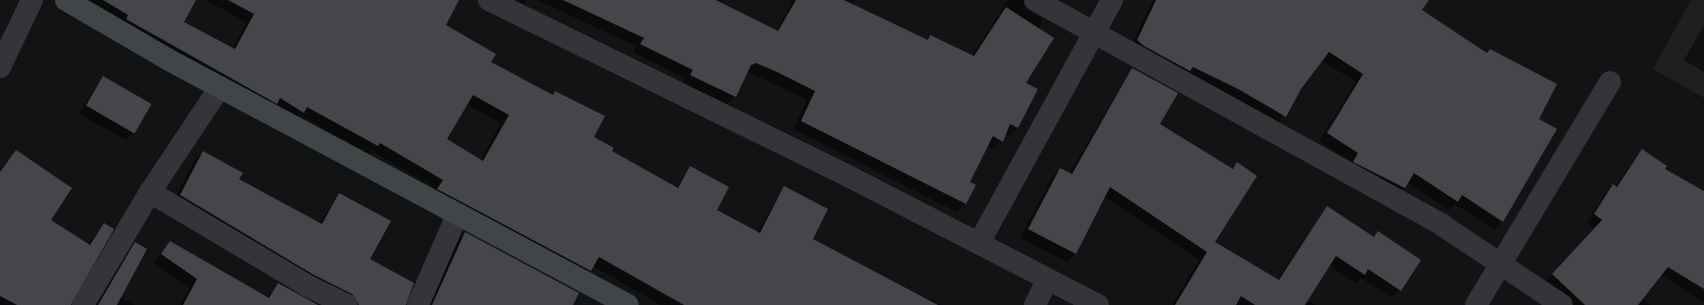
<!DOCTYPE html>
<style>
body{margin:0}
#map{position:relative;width:1704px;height:305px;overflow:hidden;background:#121314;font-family:"DM Sans",sans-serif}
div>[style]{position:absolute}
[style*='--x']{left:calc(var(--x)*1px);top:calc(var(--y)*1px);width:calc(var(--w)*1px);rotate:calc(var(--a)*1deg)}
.built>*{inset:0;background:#1f1f21}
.shadow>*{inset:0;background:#0007}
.building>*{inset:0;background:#444649;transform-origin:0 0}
.street>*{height:22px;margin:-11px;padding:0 11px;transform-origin:11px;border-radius:11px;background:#343538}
.secondary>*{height:22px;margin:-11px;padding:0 11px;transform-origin:11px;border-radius:11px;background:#424548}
span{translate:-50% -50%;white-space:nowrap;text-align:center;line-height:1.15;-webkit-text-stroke:4px #0d0e0f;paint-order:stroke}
</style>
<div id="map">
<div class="built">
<i style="clip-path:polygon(1691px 0,1704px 0,1704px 98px,1653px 69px)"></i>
</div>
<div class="shadow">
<i style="clip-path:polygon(evenodd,80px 0,195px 0,182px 23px,232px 49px,247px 23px,206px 0,458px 0,445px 26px,490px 62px,552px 96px,555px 92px,593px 137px,611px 152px,676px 188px,690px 167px,716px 211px,757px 232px,785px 187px,812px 240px,915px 304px,923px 296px,941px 305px,660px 305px,593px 266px,582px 279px,430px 197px,435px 188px,372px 151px,369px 154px,300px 115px,295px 120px,80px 0,466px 104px,501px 123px,480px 161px,446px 139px,466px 104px)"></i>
<i style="clip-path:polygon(487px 0,527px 0,517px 12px)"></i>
<i style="clip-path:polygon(537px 0,719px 0,776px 32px,792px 2px,787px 0,854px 0,852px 5px,926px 40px,931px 36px,972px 56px,1008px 0,1023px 0,1024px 7px,1042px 19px,1024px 84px,1036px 90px,1018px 128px,1009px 136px,1005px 134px,994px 149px,987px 146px,968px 182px,965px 203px,957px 212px,793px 129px,807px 100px,747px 71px,735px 96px,727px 105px,683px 84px,685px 78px,633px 52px,636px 46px)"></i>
<i style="clip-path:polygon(1153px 0,1428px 0,1421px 11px,1486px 53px,1490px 50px,1538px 120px,1503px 221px,1494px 230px,1455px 204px,1449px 210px,1408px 183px,1396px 196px,1346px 170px,1351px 161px,1319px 141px,1356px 82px,1321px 60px,1277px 124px,1130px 48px)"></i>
<i style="clip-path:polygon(1704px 25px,1704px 72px,1684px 60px)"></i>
<i style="clip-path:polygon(1132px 69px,1159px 125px,1232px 169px,1237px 164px,1213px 242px,1277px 280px,1327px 207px,1373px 237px,1378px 233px,1400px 290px,1392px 298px,1361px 278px,1356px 283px,1329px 265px,1307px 300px,1316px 305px,1172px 305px,1199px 260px,1104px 197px,1075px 254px,1067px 262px,1020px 238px,1052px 177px,1060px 169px,1069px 174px)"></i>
<i style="clip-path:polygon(103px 77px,133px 133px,126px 140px,79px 114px)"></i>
<i style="clip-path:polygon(1642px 150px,1664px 170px,1704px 192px,1704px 302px,1591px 232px,1595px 228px,1587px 223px,1605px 193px,1613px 185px,1615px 187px)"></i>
<i style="clip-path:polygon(16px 151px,49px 220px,88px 244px,104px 224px,71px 305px,0 305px,0 170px)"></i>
<i style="clip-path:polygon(203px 152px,238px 179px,319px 224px,339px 194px,369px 260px,405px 305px,346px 305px,172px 204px,194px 161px)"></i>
<i style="clip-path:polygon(465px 233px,560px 305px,428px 305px,456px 242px)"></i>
<i style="clip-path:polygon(170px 242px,267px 298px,278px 284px,318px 305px,180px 305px,190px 288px,154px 263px)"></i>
<i style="clip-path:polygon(135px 243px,120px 297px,135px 305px,95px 305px)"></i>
<i style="clip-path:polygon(1573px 251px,1642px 298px,1651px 305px,1568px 305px,1544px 282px)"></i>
</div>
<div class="building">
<i style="clip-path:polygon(evenodd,103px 0,196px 0,184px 22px,235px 49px,254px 14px,228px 0,459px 0,446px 25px,496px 54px,491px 62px,553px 95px,555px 91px,605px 116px,594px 137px,614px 148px,612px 151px,678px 188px,690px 166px,729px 187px,717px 210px,760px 233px,784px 186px,828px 209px,813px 239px,938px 305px,684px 305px,599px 257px,591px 271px,437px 189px,443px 180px,380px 143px,378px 146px,307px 107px,304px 113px,280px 98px,277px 104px,126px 19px,128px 15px,103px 0,473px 95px,509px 115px,483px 161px,447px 139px,473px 95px)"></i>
<i style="clip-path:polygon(563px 0,716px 0,778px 31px,796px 0,844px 0,928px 40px,930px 35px,974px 56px,1006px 7px,1054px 38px,1026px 83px,1038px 89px,1018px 128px,1010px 124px,1003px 142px,993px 136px,970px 182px,976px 185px,966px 204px,801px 121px,815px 91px,777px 72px,756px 63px,751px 65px,736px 97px,690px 75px,693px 70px,640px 44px,644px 38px)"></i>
<i style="clip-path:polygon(1156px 0,1429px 0,1422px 10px,1487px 53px,1490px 49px,1557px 84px,1539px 119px,1557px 129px,1503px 222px,1462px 195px,1458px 202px,1414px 173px,1405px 188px,1353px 162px,1358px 153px,1327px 133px,1363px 74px,1329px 52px,1301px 89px,1286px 117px,1240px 90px,1193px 67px,1190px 71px,1144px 46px,1137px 40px)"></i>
<i style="clip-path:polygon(1132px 68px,1178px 93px,1160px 124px,1233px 169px,1237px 162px,1257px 176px,1215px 242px,1279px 280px,1327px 206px,1374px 237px,1378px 231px,1421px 260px,1401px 291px,1368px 269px,1365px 275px,1336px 256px,1305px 305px,1255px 305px,1241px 296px,1236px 305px,1175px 305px,1207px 252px,1110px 187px,1076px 254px,1028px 229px,1060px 168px,1072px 174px)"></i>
<i style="left:103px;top:76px;width:56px;height:34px;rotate:30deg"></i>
<i style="clip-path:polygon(1642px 149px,1667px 166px,1665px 169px,1704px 191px,1704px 289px,1668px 267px,1638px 305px,1585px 305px,1552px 274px,1602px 220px,1594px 214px,1613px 184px,1617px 187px)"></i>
<i style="clip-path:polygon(16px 150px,72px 188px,51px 220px,90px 245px,104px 223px,114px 229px,71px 305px,17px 305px,0 296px,0 172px)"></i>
<i style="clip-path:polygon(203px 151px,243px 173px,239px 179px,322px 224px,339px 193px,391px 221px,370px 259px,414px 283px,406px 305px,359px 305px,352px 294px,314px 275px,180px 195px)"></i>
<i style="clip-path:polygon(465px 232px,579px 293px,573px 305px,432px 305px)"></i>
<i style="clip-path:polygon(170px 241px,269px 298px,278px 283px,318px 305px,183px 305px,197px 279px,161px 254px)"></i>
<i style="clip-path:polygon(135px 242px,147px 249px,117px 305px,98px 305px)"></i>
</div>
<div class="street">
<i style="--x:489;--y:0;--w:402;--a:26.1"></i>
<i style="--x:850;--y:177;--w:279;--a:27.3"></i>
<i style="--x:1035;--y:0;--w:465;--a:28.9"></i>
<i style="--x:1442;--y:225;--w:144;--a:33.7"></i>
<i style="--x:0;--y:67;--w:74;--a:-64.5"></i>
<i style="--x:150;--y:192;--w:184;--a:30.7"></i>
<i style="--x:308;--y:286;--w:43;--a:26"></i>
<i style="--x:979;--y:243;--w:277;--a:-61.3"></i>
<i style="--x:83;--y:305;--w:131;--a:-59.3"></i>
<i style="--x:150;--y:192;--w:126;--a:-56.3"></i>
<i style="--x:418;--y:305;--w:98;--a:-66.6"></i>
<i style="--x:1035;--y:305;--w:28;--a:-64"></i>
<i style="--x:1476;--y:305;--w:260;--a:-59"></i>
</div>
<div class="secondary">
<i style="--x:66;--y:0;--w:119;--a:30.2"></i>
<i style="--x:169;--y:60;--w:520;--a:28.09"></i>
</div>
</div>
